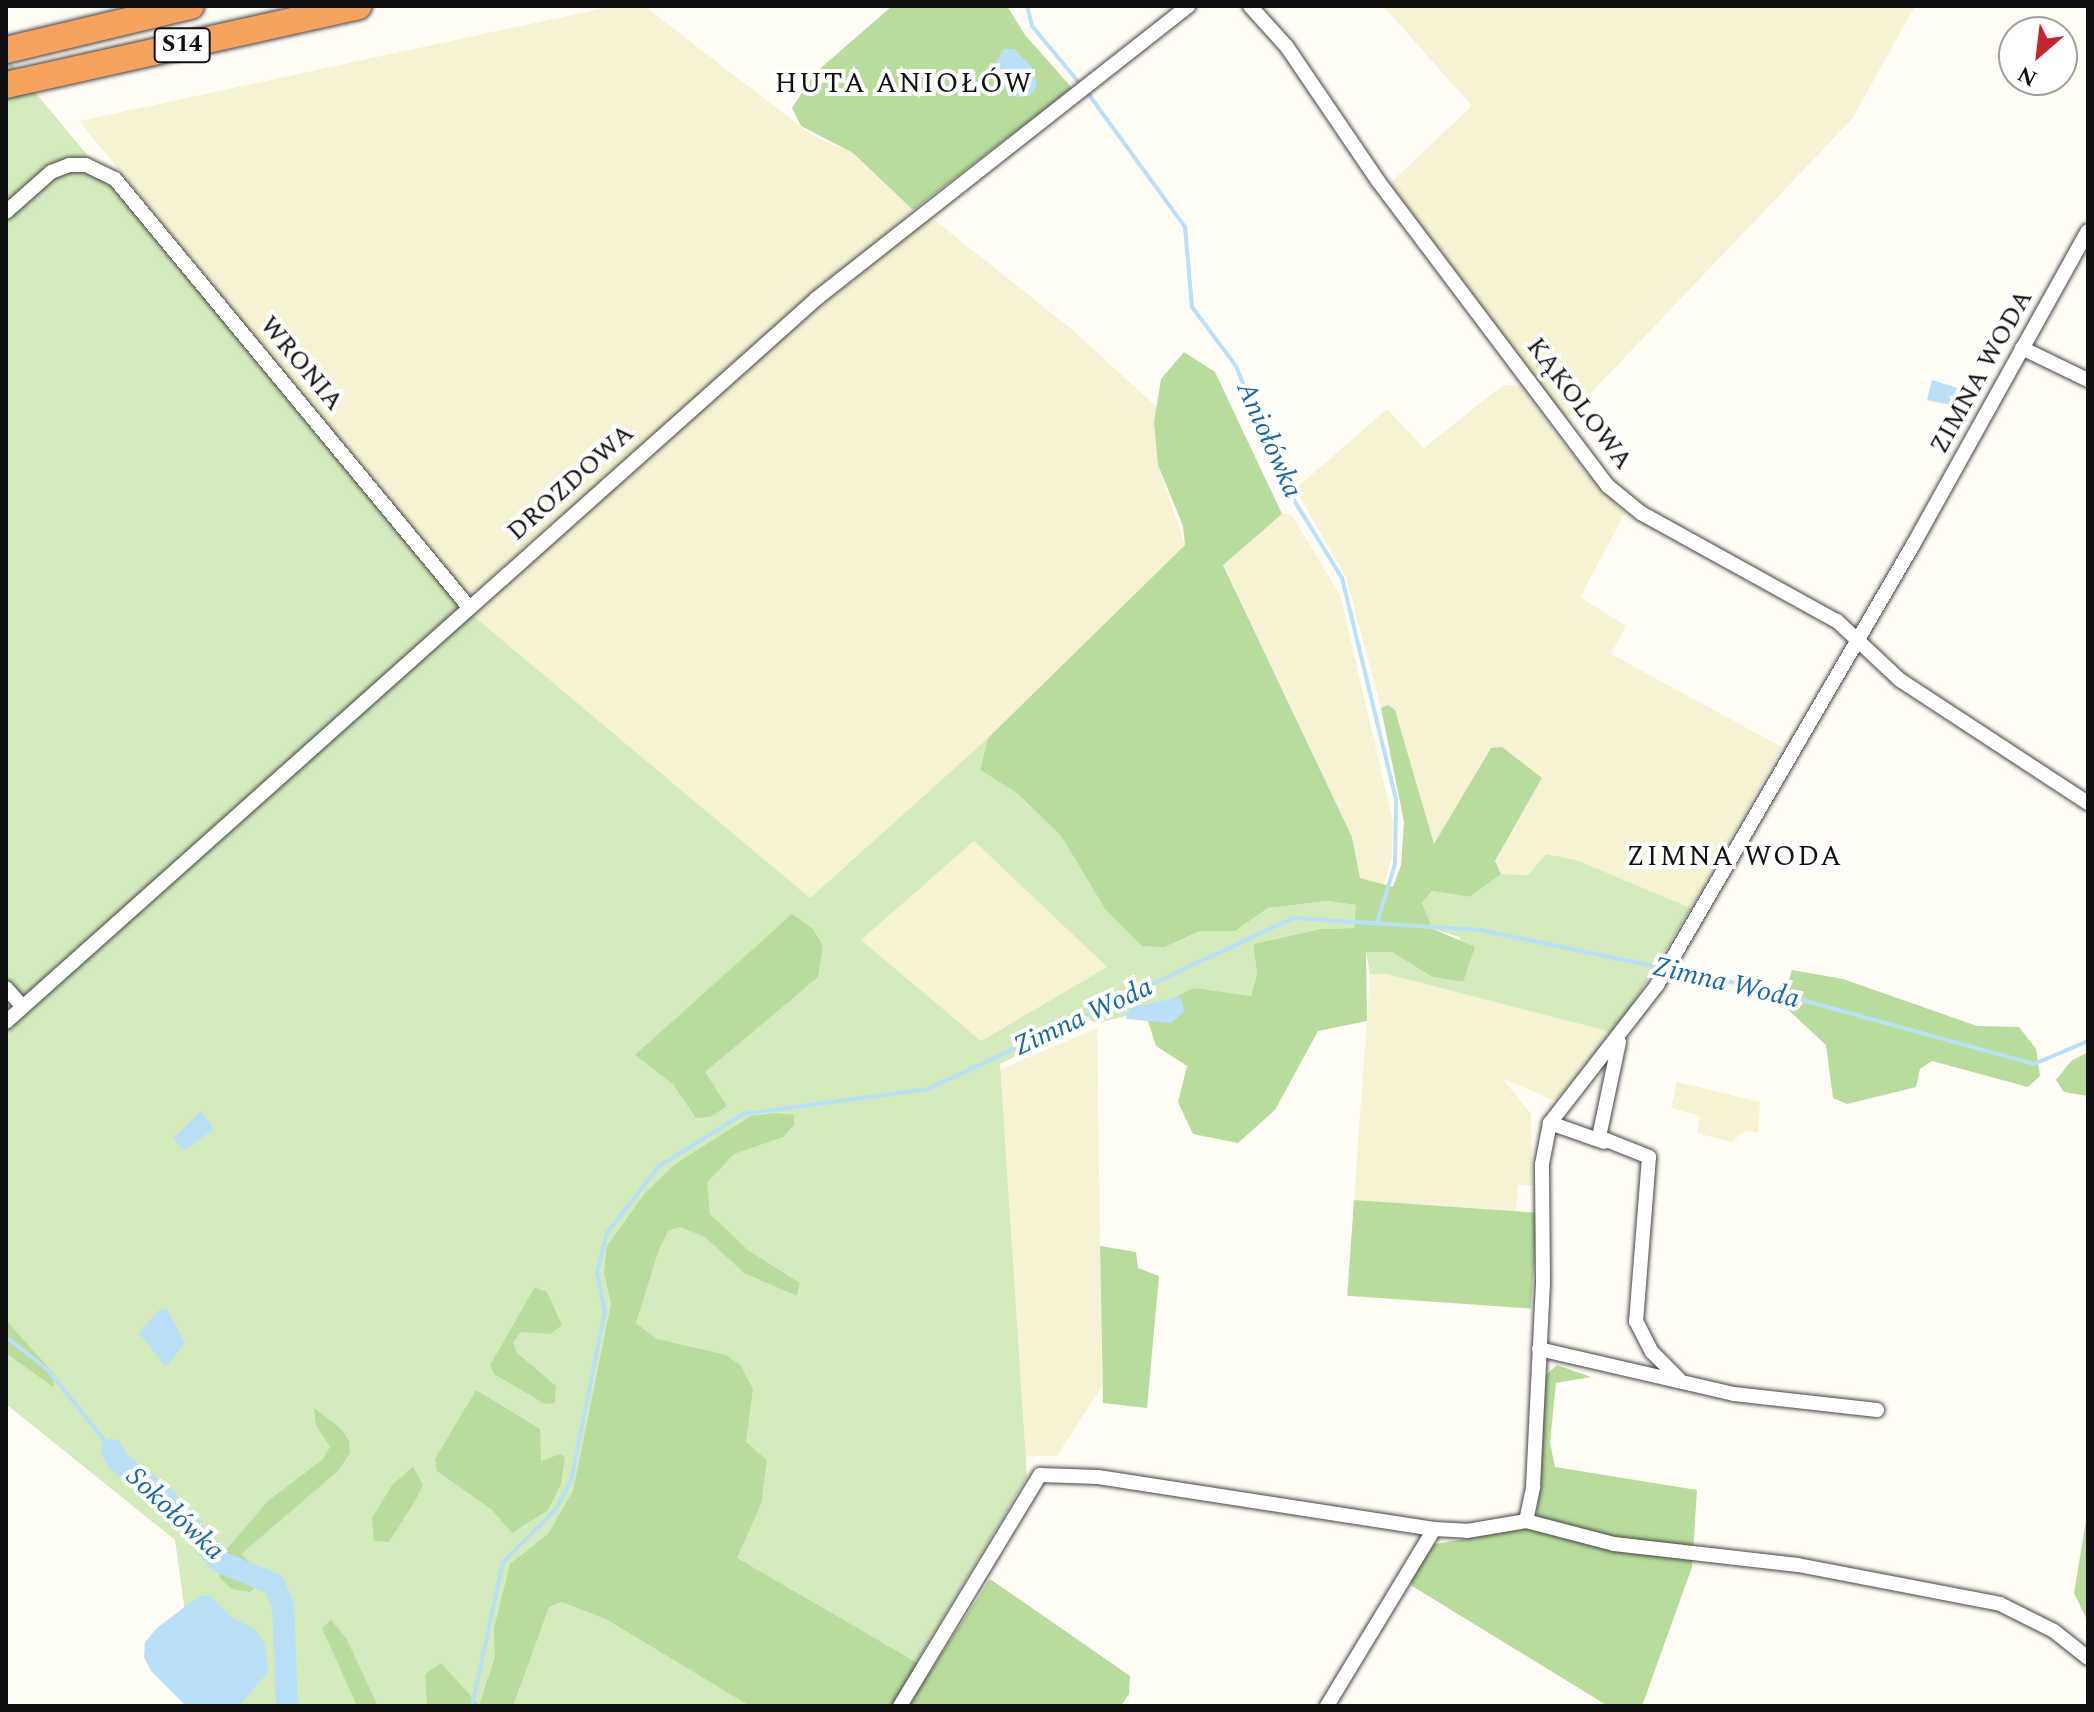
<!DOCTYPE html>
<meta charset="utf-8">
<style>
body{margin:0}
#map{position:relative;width:2094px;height:1712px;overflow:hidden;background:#fffdf5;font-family:Spectral,serif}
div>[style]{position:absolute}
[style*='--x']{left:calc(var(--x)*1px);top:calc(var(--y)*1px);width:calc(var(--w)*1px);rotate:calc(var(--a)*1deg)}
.farmland>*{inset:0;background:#f6f3d4}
.green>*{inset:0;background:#d5ebbd}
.forest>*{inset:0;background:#b9dc9c;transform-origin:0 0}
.water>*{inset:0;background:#b9e0f7}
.stream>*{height:4px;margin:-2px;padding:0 2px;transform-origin:2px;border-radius:2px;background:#b9e0f7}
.river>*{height:22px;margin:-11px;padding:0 11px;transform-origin:11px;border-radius:11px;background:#b9e0f7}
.roads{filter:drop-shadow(0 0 2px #444) drop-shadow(0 0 2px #444)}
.minor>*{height:14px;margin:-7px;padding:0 7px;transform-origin:7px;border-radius:7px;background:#fff}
.motorway>*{height:26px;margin:-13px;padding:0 13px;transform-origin:13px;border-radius:13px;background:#f5a25d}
span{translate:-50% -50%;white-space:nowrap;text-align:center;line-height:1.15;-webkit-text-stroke:8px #fff;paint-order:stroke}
.shield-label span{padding:2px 6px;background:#fff;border:2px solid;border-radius:6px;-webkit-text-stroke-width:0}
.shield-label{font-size:24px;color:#111;font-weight:700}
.street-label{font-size:26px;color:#111}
.neighbourhood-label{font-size:28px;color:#111;letter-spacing:2px}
.water-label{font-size:28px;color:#1768a6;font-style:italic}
.frame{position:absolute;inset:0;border:8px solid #111;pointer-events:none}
.north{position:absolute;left:1998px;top:16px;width:80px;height:80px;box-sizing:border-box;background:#fff;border:2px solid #a0a0a0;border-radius:50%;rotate:208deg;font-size:22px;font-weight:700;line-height:32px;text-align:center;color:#111}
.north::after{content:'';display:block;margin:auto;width:28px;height:36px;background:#c4262e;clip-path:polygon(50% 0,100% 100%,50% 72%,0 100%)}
</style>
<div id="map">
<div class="farmland">
<i style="clip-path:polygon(614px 6px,644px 6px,813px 136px,853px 153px,913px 210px,471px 594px,463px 591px,79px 121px)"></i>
<i style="clip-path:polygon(1383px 6px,1915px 6px,1852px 119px,1566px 419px,1389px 184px,1472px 106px)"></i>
<i style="clip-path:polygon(928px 215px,1070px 328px,1157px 407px,1158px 465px,1185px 545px,988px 738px,161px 1481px,45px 999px,732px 381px)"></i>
<i style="clip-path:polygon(1503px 385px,1520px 386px,1585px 471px,1625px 513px,1580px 597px,1626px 626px,1611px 654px,1782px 747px,1691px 908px,1576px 860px,1546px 855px,1528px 875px,1501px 874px,1495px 862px,1542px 778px,1491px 748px,1434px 845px,1395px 710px,1388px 705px,1381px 708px,1346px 577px,1295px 489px,1387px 409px,1424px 448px)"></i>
<i style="clip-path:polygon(1282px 514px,1291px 514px,1340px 595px,1393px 821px,1392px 857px,1384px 885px,1360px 878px,1352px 837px,1223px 564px)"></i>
<i style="clip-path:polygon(974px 841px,1107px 967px,926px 1073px,818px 977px)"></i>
<i style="clip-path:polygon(1370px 974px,1386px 974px,1615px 1033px,1555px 1101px,1502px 1078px,1531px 1114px,1532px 1185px,1518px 1185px,1516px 1213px,1354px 1200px)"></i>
<i style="clip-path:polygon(1097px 1028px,1102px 1386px,1057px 1456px,1021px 1456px,996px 1071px)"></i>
<i style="clip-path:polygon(1677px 1082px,1760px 1102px,1758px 1133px,1745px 1131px,1731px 1142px,1697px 1133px,1700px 1116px,1671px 1108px)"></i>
</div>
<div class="green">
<i style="clip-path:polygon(evenodd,6px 57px,459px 604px,810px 898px,988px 738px,980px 770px,1018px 794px,1061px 836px,1105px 909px,1165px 947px,1200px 931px,1235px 931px,1268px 908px,1328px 901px,1357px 905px,1354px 928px,1320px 929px,1253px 944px,1257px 974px,1251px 996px,1194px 989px,1143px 1012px,1098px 1023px,1089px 1020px,1000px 1064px,1027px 1477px,890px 1706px,198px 1706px,175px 1540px,6px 1404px,6px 57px,974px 841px,1107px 967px,981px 1041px,861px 940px,974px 841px)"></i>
<i style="clip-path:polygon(1546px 854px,1576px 860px,1691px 908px,1615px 1033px,1386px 974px,1370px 974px,1366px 952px,1392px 952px,1432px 977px,1463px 982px,1460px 937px,1433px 929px,1422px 903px,1432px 891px,1470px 897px,1501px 874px,1528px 875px)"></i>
</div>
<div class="forest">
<i style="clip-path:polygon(892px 6px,1007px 6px,1025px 35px,1072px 88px,913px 210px,853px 153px,801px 126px,792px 108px,814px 74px)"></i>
<i style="clip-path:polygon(1184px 352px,1215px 372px,1282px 514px,1223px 565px,1352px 837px,1360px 878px,1393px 887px,1401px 865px,1404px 822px,1381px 708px,1388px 705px,1395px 710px,1434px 844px,1491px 748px,1502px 747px,1542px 778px,1495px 861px,1501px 874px,1470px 897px,1432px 891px,1422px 903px,1433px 929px,1475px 947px,1463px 982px,1432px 977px,1392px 952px,1366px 952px,1367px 1021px,1318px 1031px,1275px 1110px,1238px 1143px,1193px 1134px,1178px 1102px,1187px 1066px,1156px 1046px,1145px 1012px,1194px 988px,1251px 996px,1257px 974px,1253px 944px,1320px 929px,1354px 928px,1356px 905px,1328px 901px,1268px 908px,1235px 931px,1200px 931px,1165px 947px,1142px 946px,1105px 909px,1061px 836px,1018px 794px,980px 770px,988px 738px,1185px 545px,1183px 526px,1158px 465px,1154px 422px,1161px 379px)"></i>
<i style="clip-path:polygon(792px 914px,813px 929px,823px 946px,818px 977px,705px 1072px,727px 1106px,710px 1117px,696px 1118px,673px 1084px,635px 1055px)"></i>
<i style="clip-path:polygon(1792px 970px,1843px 979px,1977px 1026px,2019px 1027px,2036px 1049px,2040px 1076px,2028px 1087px,1932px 1061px,1920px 1069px,1916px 1087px,1847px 1104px,1833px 1098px,1826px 1045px,1782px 1004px)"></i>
<i style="clip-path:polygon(2088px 1052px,2088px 1096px,2064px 1092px,2056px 1080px,2071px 1061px)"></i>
<i style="clip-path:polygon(775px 1113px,794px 1115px,794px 1125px,783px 1137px,734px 1154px,707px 1183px,710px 1214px,749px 1251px,800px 1283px,797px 1296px,744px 1273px,705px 1237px,680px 1227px,668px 1231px,658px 1252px,636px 1323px,657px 1339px,726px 1355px,741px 1366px,753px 1389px,746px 1442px,767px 1460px,761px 1504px,737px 1558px,919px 1664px,893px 1706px,750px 1706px,606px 1619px,562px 1602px,549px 1607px,513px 1706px,427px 1706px,425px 1674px,441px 1663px,479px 1705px,495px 1657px,494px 1628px,510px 1564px,548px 1534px,573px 1491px,611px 1304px,604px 1272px,607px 1246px,645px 1193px,675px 1164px,751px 1116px)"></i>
<i style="left:1354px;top:1200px;width:184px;height:96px;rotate:4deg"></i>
<i style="clip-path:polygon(1100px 1246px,1136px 1252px,1138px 1268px,1159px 1276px,1147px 1408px,1103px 1403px)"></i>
<i style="clip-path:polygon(535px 1287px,547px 1292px,562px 1325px,550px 1334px,521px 1332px,513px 1342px,517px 1353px,556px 1386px,555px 1403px,545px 1404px,494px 1374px,490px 1365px)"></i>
<i style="clip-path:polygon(6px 1320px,56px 1376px,53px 1387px,6px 1353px)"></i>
<i style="clip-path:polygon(1557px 1365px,1591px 1377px,1556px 1383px,1550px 1442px,1555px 1467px,1697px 1490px,1692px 1567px,1642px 1706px,1608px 1706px,1412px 1586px,1410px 1579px,1435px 1544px,1519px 1530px,1537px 1516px,1546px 1375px)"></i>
<i style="clip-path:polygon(476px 1390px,540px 1429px,541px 1461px,560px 1454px,565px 1457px,561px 1484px,548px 1510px,512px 1533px,491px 1509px,437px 1471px,435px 1459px)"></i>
<i style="clip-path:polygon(314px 1408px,340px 1428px,349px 1441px,350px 1453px,338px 1471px,241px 1554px,257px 1568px,260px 1584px,250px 1592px,232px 1589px,219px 1577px,226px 1550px,268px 1501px,322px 1460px,330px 1447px,316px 1425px)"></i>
<i style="clip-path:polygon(413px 1467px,423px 1485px,416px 1499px,389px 1542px,374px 1541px,372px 1518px,392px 1485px)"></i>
<i style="clip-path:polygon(2088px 1509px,2088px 1622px,2074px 1593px)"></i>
<i style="clip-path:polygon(990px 1579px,1130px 1676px,1129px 1694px,1121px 1706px,908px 1706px)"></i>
<i style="clip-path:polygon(331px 1620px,346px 1638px,378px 1706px,357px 1706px,322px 1628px)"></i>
</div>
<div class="water">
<i style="clip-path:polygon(1003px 49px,1014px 49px,1032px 67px,1037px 86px,1030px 96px,1015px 97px,1000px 79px,995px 66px)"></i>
<i style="clip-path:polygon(1932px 380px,1973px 393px,1969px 409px,1927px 400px)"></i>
<i style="clip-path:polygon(1180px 997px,1185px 1011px,1171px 1023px,1126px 1019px,1130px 1008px)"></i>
<i style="clip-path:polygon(201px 1111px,214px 1129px,184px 1150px,173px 1138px)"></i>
<i style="clip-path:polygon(160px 1309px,167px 1310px,185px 1343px,166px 1367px,139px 1333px)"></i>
<i style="clip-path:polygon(209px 1595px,230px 1616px,256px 1630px,265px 1645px,268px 1672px,239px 1706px,186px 1706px,151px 1671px,144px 1657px,145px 1642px,157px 1628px,199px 1596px)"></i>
</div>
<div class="stream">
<i style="--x:1027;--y:6;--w:21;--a:76"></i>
<i style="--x:1032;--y:26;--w:77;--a:50.3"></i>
<i style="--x:1087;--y:92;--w:167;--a:54"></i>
<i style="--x:1185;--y:227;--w:80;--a:85"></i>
<i style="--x:1192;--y:307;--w:74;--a:53.3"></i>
<i style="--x:1236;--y:366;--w:122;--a:68.3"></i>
<i style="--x:1281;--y:479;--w:116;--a:58.4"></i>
<i style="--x:1342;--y:578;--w:228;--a:76.3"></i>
<i style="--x:1396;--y:800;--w:64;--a:90.9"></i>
<i style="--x:1395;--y:864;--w:59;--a:106.9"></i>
<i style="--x:6;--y:1337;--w:53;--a:38.2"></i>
<i style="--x:48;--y:1370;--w:102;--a:51.3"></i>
<i style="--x:472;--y:1706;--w:147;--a:-77.9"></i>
<i style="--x:503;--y:1562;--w:75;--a:-45"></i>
<i style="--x:556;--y:1509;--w:32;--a:-62"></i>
<i style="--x:571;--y:1481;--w:173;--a:-78.7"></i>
<i style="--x:605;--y:1311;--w:39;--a:-102"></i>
<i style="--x:597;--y:1273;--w:41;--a:-76"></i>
<i style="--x:607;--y:1233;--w:85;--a:-52.2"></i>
<i style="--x:659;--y:1166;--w:99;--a:-31.8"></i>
<i style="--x:743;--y:1114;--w:187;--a:-7.7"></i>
<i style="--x:928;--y:1089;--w:403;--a:-25.1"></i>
<i style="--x:1293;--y:918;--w:187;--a:3.7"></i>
<i style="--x:1480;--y:930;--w:277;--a:11.7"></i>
<i style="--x:1751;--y:986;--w:294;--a:15.4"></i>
<i style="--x:2034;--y:1064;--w:59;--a:-23.1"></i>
</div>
<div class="river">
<i style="--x:112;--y:1450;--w:13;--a:63"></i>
<i style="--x:118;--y:1462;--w:54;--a:36.7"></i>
<i style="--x:161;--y:1494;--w:90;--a:49.1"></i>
<i style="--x:220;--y:1562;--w:58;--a:22.2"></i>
<i style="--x:274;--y:1584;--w:24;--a:68"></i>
<i style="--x:283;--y:1606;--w:100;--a:87.7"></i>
</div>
<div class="roads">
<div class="minor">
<i style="--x:1250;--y:6;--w:55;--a:47.9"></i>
<i style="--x:1287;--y:47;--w:162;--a:55.8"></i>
<i style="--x:1378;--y:181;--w:382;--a:53"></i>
<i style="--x:1608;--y:486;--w:43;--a:39.3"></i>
<i style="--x:1641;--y:513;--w:224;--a:28.9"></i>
<i style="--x:1837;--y:621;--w:86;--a:43.1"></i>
<i style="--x:1900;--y:680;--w:225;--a:33.2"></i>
<i style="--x:6;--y:212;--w:60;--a:-41.6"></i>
<i style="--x:51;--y:172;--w:19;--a:-21"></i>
<i style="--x:69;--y:165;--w:17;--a:0"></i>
<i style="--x:86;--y:165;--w:32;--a:26"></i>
<i style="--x:115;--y:179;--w:554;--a:50.42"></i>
<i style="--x:2022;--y:348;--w:73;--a:25.9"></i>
<i style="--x:6;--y:988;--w:24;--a:48"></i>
<i style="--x:6;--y:1022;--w:1086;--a:-41.75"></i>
<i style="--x:816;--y:299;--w:474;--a:-38.2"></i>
<i style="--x:1619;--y:1042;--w:97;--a:101.9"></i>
<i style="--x:1599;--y:1137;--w:54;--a:21.8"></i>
<i style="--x:1649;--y:1157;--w:165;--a:94.5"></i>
<i style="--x:1636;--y:1321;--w:35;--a:63"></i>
<i style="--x:1652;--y:1352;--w:38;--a:45"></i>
<i style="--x:1550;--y:1123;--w:57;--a:19.4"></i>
<i style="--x:1539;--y:1349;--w:200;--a:13"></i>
<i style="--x:1734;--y:1394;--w:144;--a:6.4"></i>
<i style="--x:1526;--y:1521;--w:91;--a:14.6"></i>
<i style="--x:1614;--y:1544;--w:185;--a:6.5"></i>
<i style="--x:1798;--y:1565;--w:206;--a:10.9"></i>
<i style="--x:2000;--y:1604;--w:60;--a:26.6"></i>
<i style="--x:2054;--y:1631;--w:43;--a:38.5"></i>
<i style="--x:900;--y:1706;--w:270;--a:-58.8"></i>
<i style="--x:1040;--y:1475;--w:58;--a:2"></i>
<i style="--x:1098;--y:1477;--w:340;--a:8.8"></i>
<i style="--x:1434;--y:1529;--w:33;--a:3"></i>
<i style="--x:1467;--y:1531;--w:60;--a:-9.6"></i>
<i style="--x:1526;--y:1521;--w:35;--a:-78"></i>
<i style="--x:1533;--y:1487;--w:203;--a:-87.2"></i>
<i style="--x:1543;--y:1284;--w:120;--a:-90.5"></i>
<i style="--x:1542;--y:1164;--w:42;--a:-79"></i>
<i style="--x:1550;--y:1123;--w:175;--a:-52.2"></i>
<i style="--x:1657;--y:985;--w:509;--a:-59.81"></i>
<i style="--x:1913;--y:545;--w:359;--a:-60.9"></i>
<i style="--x:1327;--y:1706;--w:207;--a:-58.8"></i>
</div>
<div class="motorway">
<i style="--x:6;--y:50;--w:190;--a:-13.4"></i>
<i style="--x:6;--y:85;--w:361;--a:-12.6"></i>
</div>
</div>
<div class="shield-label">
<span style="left:182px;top:45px">S14</span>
</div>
<div class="street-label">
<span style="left:301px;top:364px;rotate:50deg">WRONIA</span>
<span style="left:1982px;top:372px;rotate:-61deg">ZIMNA WODA</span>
<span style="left:1579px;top:404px;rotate:53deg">KĄKOLOWA</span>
<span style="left:571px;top:483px;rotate:-42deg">DROZDOWA</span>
</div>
<div class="neighbourhood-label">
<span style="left:904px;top:84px">HUTA ANIOŁÓW</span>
<span style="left:1735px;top:857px">ZIMNA WODA</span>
</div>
<div class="water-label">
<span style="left:1269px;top:440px;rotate:66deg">Aniołówka</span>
<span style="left:1726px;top:983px;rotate:13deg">Zimna Woda</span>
<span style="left:1083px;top:1017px;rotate:-25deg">Zimna Woda</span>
<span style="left:175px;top:1514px;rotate:43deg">Sokołówka</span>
</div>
<div class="frame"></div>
<div class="north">N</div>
</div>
